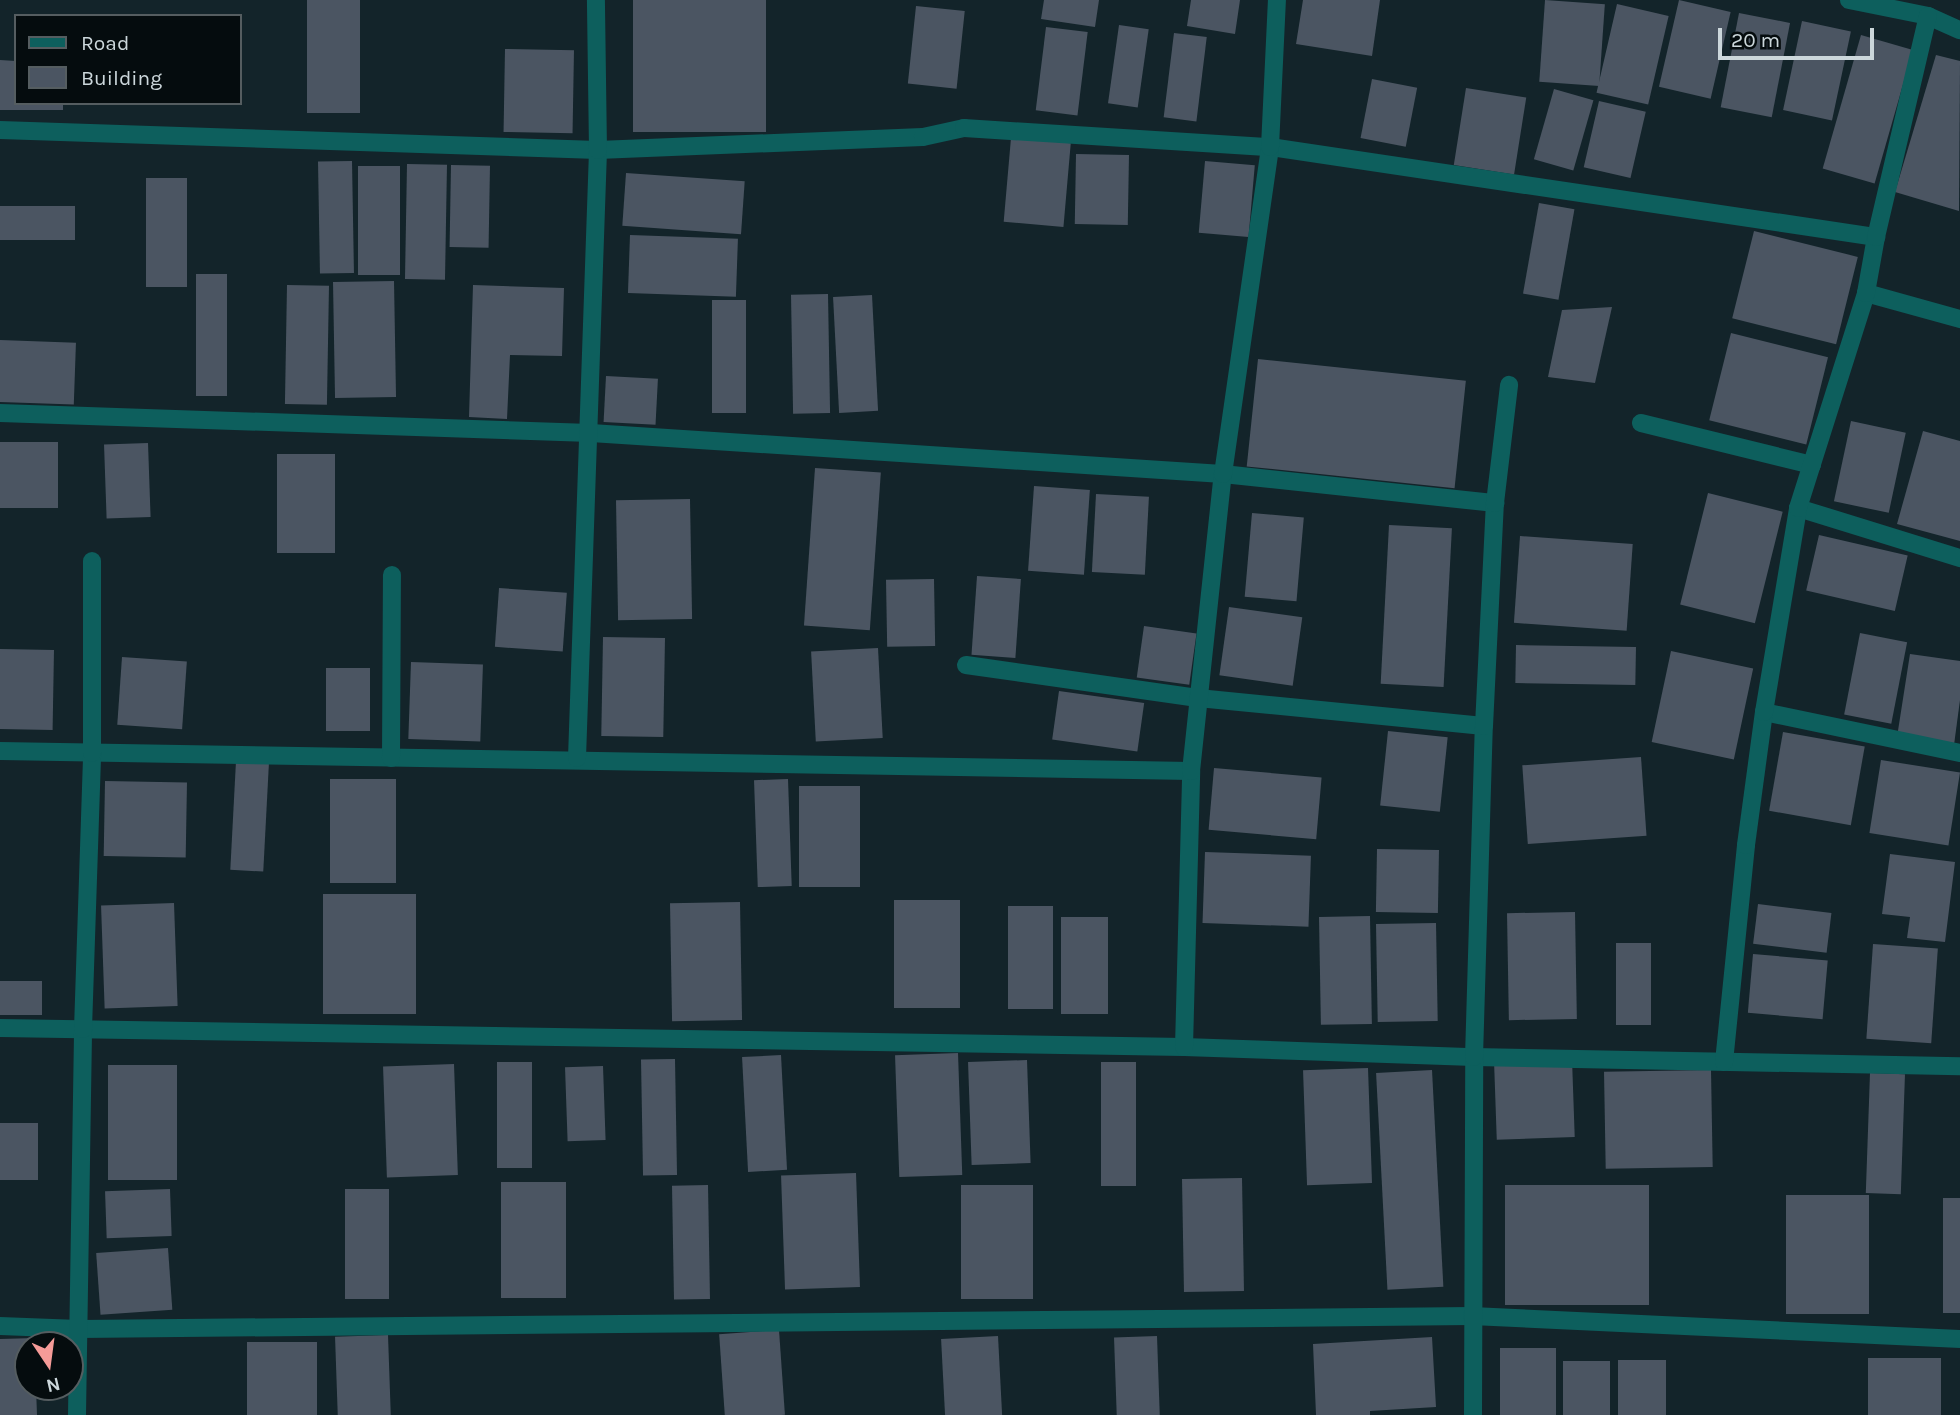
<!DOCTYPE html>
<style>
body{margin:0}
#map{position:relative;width:1960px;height:1415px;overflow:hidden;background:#13242a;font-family:Karla,sans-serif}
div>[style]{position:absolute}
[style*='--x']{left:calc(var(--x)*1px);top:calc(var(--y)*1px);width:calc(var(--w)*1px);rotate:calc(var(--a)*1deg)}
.building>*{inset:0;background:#4b5562;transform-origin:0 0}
.minor>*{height:18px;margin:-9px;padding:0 9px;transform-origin:9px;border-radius:9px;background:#0d5f5d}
span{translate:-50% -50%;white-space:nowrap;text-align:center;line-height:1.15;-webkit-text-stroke:6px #050c0e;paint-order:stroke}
.legend{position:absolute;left:14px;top:14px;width:228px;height:91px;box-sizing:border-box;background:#050c0e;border:2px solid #555d60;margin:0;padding:9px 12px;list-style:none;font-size:21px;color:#ccd7db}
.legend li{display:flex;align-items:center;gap:14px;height:35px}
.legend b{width:35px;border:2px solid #555d60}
.north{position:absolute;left:14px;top:1331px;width:70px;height:70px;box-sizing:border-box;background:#050c0e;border:2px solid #555d60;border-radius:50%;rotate:167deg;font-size:19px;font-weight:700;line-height:28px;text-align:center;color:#ccd7db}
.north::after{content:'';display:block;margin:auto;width:24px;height:32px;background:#f59b98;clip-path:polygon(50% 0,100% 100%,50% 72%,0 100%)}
.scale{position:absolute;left:1718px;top:28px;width:156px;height:32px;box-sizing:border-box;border:4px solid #ccd7db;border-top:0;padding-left:9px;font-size:21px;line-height:24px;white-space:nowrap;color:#ccd7db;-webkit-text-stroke:5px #050c0e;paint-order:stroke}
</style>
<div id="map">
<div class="building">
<i style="left:307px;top:0;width:53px;height:113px"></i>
<i style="left:633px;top:0;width:133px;height:132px"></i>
<i style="clip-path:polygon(1044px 0,1099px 0,1095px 27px,1041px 19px)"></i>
<i style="clip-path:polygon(1191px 0,1240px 0,1235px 34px,1187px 26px)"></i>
<i style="clip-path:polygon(1303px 0,1380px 0,1372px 56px,1296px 44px)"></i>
<i style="left:1545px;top:0;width:60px;height:82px;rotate:4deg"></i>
<i style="left:1679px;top:0;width:53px;height:89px;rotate:13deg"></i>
<i style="left:1617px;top:4px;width:53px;height:91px;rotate:13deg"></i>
<i style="left:916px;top:6px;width:49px;height:78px;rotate:6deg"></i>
<i style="left:1739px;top:13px;width:52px;height:96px;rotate:11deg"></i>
<i style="left:1802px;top:21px;width:50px;height:91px;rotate:12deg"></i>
<i style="left:1119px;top:25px;width:30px;height:79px;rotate:8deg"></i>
<i style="left:1046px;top:27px;width:42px;height:84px;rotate:7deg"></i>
<i style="left:1174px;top:33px;width:33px;height:85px;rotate:7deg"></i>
<i style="left:1861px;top:35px;width:54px;height:139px;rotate:16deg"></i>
<i style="left:505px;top:49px;width:69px;height:83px;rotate:1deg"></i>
<i style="clip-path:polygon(1936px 55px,1960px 61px,1959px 211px,1895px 192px)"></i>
<i style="clip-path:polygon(0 60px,16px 61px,16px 103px,63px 103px,63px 110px,0 110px)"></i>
<i style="left:1372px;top:79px;width:46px;height:60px;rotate:11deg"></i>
<i style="left:1466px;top:88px;width:61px;height:78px;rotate:9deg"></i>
<i style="left:1554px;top:89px;width:41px;height:73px;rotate:16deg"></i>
<i style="left:1599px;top:101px;width:48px;height:68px;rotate:13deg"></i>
<i style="left:1011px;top:138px;width:60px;height:84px;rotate:5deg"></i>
<i style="left:1076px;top:154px;width:53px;height:70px;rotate:1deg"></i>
<i style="left:352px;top:161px;width:112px;height:34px;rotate:89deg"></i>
<i style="left:1205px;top:161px;width:50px;height:72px;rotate:5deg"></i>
<i style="left:407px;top:164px;width:40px;height:115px;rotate:1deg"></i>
<i style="left:451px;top:165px;width:39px;height:82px;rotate:1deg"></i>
<i style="left:358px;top:166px;width:42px;height:109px"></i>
<i style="left:626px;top:173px;width:119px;height:53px;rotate:4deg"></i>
<i style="left:146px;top:178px;width:41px;height:109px"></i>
<i style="left:1539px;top:203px;width:36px;height:92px;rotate:10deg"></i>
<i style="left:0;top:206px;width:75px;height:34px"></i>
<i style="left:1754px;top:231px;width:107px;height:90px;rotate:14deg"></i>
<i style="left:630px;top:235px;width:108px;height:58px;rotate:2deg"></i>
<i style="left:196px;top:274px;width:31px;height:122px"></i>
<i style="left:394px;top:281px;width:116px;height:61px;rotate:89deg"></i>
<i style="left:287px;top:285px;width:42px;height:119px;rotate:1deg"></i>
<i style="clip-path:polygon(473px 285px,564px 288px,562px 356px,510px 355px,507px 419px,469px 417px)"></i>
<i style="left:828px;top:294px;width:119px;height:37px;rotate:89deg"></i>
<i style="left:872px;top:295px;width:116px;height:39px;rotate:87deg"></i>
<i style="left:712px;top:300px;width:34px;height:113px"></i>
<i style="clip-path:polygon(1612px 307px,1595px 383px,1548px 377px,1562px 310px)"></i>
<i style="left:1731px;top:333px;width:100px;height:90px;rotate:14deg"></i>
<i style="left:0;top:340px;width:76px;height:62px;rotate:2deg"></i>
<i style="left:1258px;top:359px;width:209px;height:108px;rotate:6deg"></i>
<i style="left:606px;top:376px;width:52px;height:46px;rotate:3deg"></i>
<i style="left:1851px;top:421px;width:56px;height:82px;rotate:12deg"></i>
<i style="clip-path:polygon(1923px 431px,1960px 441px,1960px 541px,1897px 524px)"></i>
<i style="left:0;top:442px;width:58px;height:66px"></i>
<i style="left:148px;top:443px;width:74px;height:44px;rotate:88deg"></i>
<i style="left:277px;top:454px;width:58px;height:99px"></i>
<i style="left:815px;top:468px;width:66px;height:158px;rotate:4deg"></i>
<i style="left:1034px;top:486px;width:56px;height:85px;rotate:4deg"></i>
<i style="left:1708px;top:493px;width:77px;height:115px;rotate:14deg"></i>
<i style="left:1096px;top:494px;width:53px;height:78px;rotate:3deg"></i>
<i style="left:690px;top:499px;width:120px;height:74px;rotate:89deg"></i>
<i style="left:1252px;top:513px;width:52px;height:84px;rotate:5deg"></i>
<i style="left:1389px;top:525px;width:63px;height:159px;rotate:3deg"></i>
<i style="left:1819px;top:535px;width:91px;height:57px;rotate:13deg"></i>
<i style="left:1520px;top:536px;width:113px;height:87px;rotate:4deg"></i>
<i style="left:977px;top:576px;width:44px;height:79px;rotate:4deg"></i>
<i style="left:934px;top:579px;width:67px;height:48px;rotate:89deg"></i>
<i style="left:499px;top:588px;width:68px;height:59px;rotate:4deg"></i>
<i style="left:1229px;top:607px;width:74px;height:69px;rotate:8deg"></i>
<i style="left:1144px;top:626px;width:53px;height:52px;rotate:8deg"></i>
<i style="left:1860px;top:633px;width:48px;height:83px;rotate:11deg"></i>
<i style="left:603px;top:637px;width:62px;height:99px;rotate:1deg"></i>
<i style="left:1516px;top:645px;width:120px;height:38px;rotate:1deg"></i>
<i style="left:878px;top:648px;width:90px;height:67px;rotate:87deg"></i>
<i style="left:0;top:649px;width:54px;height:80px;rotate:1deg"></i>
<i style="left:1671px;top:651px;width:84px;height:93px;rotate:12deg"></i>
<i style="clip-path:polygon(1910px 654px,1960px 661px,1960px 700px,1954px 745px,1897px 737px)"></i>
<i style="left:122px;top:657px;width:65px;height:68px;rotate:4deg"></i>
<i style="left:411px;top:662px;width:72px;height:77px;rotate:2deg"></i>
<i style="left:326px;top:668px;width:44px;height:63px"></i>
<i style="left:1059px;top:691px;width:86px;height:49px;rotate:8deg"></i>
<i style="left:1388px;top:731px;width:60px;height:75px;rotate:6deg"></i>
<i style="left:1783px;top:732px;width:83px;height:80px;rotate:10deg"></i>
<i style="left:1641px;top:757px;width:79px;height:119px;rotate:86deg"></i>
<i style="left:1881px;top:760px;width:80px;height:74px;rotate:9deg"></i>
<i style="left:236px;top:761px;width:33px;height:109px;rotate:3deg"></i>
<i style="left:1214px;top:768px;width:108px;height:62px;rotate:5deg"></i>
<i style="left:330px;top:779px;width:66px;height:104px"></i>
<i style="left:788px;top:779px;width:107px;height:34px;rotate:88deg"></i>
<i style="left:105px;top:781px;width:82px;height:75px;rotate:1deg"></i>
<i style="left:860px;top:786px;width:101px;height:61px;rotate:90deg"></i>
<i style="left:1377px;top:849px;width:62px;height:63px;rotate:1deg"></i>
<i style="left:1205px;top:852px;width:106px;height:71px;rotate:2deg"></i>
<i style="clip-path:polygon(1890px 854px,1955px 862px,1945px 942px,1907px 938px,1910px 917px,1882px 914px)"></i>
<i style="left:416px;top:894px;width:120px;height:93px;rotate:90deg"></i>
<i style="left:960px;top:900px;width:108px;height:66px;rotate:90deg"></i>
<i style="left:740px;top:902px;width:118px;height:70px;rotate:89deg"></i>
<i style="left:174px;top:903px;width:103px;height:73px;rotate:88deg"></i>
<i style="left:1758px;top:904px;width:74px;height:40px;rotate:7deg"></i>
<i style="left:1008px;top:906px;width:45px;height:103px"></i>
<i style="left:1575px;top:912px;width:107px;height:68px;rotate:89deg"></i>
<i style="left:1370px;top:916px;width:108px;height:51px;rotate:89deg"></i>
<i style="left:1061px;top:917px;width:47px;height:97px"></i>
<i style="left:1436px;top:923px;width:98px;height:60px;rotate:89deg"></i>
<i style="left:1616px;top:943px;width:35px;height:82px"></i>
<i style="left:1873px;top:944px;width:65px;height:95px;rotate:4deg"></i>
<i style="left:1753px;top:954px;width:75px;height:59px;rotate:5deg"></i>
<i style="left:0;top:981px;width:42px;height:34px"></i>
<i style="left:958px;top:1053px;width:122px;height:63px;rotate:88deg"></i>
<i style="left:781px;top:1055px;width:115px;height:39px;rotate:87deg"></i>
<i style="left:675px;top:1059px;width:116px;height:34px;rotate:89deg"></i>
<i style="left:1572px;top:1059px;width:78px;height:78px;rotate:88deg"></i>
<i style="left:1027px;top:1060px;width:103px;height:59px;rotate:88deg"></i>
<i style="left:497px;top:1062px;width:35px;height:106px"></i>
<i style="left:1101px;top:1062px;width:35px;height:124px"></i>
<i style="left:454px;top:1064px;width:111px;height:71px;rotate:88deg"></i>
<i style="left:177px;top:1065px;width:115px;height:69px;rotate:90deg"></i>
<i style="left:603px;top:1066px;width:74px;height:38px;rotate:88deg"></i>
<i style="left:1368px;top:1068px;width:115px;height:65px;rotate:88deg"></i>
<i style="left:1432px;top:1070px;width:217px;height:56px;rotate:87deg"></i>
<i style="left:1711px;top:1070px;width:97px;height:107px;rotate:89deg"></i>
<i style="left:1870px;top:1073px;width:35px;height:120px;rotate:2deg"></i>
<i style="left:0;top:1123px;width:38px;height:57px"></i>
<i style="left:856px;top:1173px;width:114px;height:75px;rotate:88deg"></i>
<i style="left:1242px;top:1178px;width:113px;height:60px;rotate:89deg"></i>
<i style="left:566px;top:1182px;width:116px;height:65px;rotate:90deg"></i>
<i style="left:708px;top:1185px;width:114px;height:36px;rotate:89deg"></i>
<i style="left:961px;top:1185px;width:72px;height:114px"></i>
<i style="left:1649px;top:1185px;width:120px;height:144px;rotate:90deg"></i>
<i style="left:170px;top:1189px;width:47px;height:65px;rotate:88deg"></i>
<i style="left:389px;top:1189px;width:110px;height:44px;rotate:90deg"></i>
<i style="left:1786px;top:1195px;width:83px;height:119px"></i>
<i style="left:1943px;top:1198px;width:17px;height:115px"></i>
<i style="left:168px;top:1248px;width:62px;height:72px;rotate:86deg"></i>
<i style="left:779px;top:1330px;width:85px;height:60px;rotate:86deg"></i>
<i style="left:388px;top:1335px;width:80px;height:53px;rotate:88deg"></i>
<i style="left:998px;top:1336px;width:79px;height:57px;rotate:87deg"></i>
<i style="left:1157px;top:1336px;width:79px;height:43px;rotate:88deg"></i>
<i style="clip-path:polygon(1432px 1337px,1436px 1407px,1370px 1411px,1370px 1415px,1316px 1415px,1313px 1344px)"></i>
<i style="clip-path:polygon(36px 1338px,36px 1345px,28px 1345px,28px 1387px,36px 1387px,37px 1415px,0 1415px,0 1339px)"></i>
<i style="left:317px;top:1342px;width:73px;height:70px;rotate:90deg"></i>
<i style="left:1556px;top:1348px;width:67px;height:56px;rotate:90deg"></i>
<i style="left:1868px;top:1358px;width:73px;height:57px"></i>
<i style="left:1618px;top:1360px;width:48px;height:55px"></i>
<i style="left:1563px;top:1361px;width:47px;height:54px"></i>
</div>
<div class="minor">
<i style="--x:1849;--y:0;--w:81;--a:11.4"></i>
<i style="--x:1928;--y:16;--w:35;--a:24"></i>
<i style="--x:0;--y:130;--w:598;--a:1.92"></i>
<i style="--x:598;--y:150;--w:325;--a:-2.3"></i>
<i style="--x:923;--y:137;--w:42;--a:-12.4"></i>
<i style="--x:964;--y:128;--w:307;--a:3.6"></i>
<i style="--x:1270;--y:147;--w:613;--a:8.45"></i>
<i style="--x:1866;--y:293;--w:98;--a:15.5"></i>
<i style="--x:0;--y:413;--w:591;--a:1.94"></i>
<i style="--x:591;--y:433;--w:633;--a:3.71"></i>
<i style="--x:1223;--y:474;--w:274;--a:6.1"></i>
<i style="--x:1641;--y:423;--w:176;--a:13.8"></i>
<i style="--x:1798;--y:508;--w:170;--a:17.2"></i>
<i style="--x:966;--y:665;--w:234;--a:8.1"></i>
<i style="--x:1198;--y:698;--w:287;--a:5.6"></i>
<i style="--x:1764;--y:712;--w:200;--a:11.8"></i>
<i style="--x:0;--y:751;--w:1191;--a:0.96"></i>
<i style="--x:391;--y:758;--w:183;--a:-89.7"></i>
<i style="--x:577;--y:758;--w:608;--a:-88.02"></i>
<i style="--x:598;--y:150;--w:150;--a:-90.8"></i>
<i style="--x:0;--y:1028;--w:1184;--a:0.92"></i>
<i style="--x:1184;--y:1047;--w:290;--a:2"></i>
<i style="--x:1474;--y:1057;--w:486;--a:1.1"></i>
<i style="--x:1184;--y:1047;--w:276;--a:-88.5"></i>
<i style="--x:1191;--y:771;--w:299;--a:-83.9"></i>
<i style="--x:1223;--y:474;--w:330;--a:-81.8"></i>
<i style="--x:1270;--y:147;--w:147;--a:-87.3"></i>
<i style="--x:1724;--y:1062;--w:218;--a:-84.2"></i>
<i style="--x:1746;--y:845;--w:134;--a:-82.3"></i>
<i style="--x:1764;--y:712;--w:207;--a:-80.5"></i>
<i style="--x:1798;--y:508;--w:225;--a:-72.4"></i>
<i style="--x:1866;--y:293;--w:57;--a:-79.9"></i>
<i style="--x:1876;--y:237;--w:227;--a:-76.8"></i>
<i style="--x:0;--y:1326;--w:79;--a:2.2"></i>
<i style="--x:79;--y:1329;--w:1393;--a:-0.53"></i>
<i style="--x:1472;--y:1316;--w:489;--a:2.7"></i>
<i style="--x:77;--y:1415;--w:386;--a:-89.1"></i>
<i style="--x:83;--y:1029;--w:276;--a:-88.1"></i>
<i style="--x:92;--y:753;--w:192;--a:-90"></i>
<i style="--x:1473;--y:1415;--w:358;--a:-89.8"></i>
<i style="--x:1474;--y:1057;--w:331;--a:-88.3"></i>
<i style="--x:1484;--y:726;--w:223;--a:-87.2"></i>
<i style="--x:1495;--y:503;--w:119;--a:-83.2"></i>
</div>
<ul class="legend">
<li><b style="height:9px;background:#0d5f5d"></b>Road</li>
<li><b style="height:19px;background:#4b5562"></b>Building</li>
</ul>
<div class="north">N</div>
<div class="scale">20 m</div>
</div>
